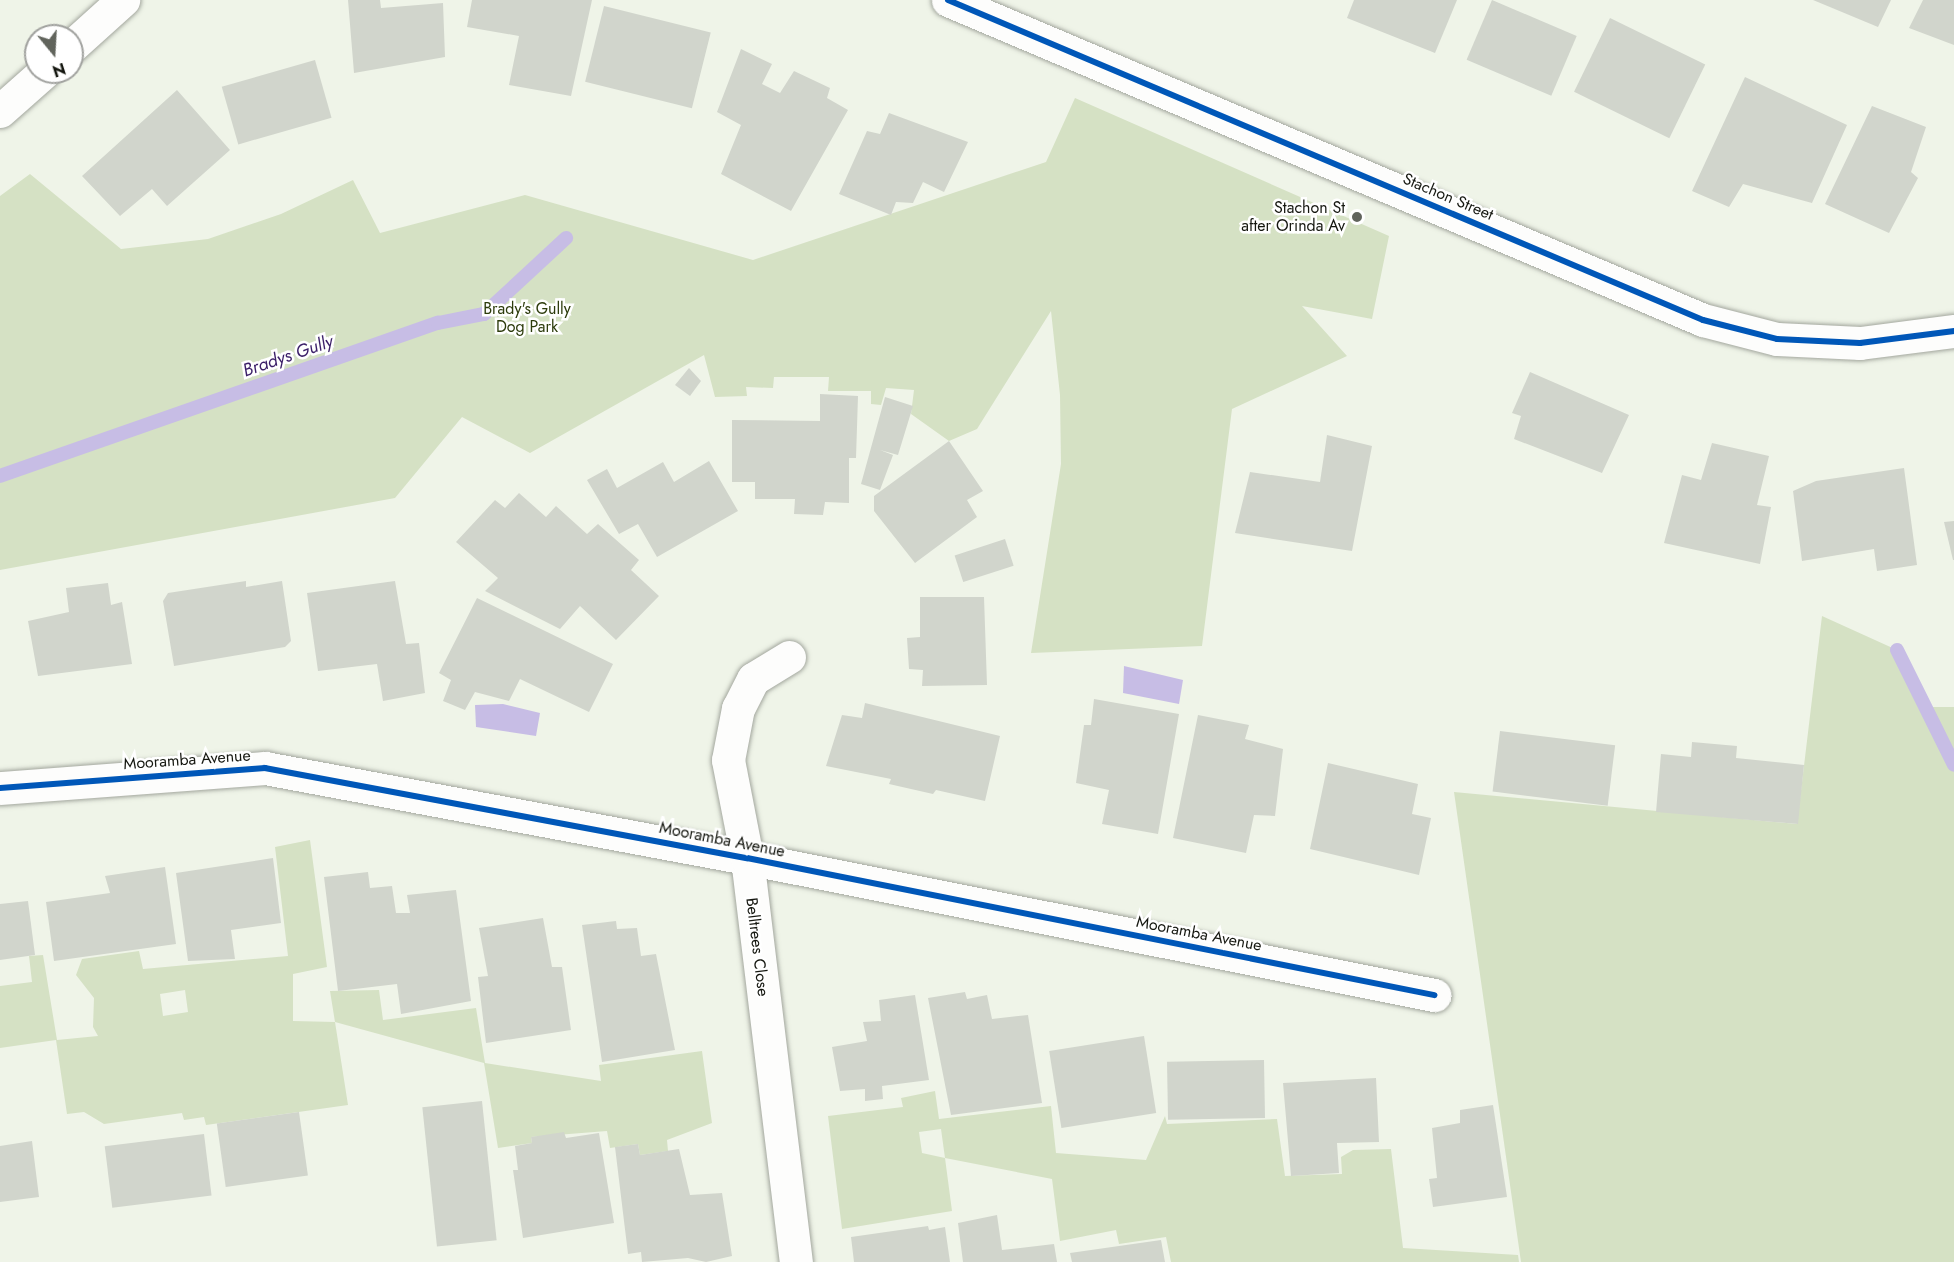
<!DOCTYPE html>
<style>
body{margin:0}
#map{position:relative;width:1954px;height:1262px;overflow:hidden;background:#eff4e8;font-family:Jost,sans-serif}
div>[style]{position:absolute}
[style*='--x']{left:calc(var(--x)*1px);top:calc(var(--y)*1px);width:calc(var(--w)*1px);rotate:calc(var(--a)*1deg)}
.green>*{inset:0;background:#d5e1c4}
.water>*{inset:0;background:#c7bde5}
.stream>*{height:14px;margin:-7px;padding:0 7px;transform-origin:7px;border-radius:7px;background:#c7bde5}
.building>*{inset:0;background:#d1d5cc;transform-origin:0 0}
.roads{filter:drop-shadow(0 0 2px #a3a79e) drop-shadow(0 0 2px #a3a79e)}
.street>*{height:33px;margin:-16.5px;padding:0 16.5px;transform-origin:16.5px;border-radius:16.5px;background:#fdfdfc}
.cycleway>*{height:6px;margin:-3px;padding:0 3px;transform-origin:3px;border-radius:3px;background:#0057b8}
.dots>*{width:16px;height:16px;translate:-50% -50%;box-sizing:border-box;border:3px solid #fff;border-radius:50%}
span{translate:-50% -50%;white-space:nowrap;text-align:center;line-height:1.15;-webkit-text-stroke:5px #fff;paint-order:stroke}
.street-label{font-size:16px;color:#151710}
.poi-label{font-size:16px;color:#151710}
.right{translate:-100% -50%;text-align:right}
.park-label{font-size:16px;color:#2c3b0b}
.water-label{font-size:18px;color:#3b1f68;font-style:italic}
.north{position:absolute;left:24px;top:24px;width:60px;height:60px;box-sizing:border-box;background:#fff;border:2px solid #a1a29f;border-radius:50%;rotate:162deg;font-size:16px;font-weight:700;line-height:24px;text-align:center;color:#151710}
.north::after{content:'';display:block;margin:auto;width:21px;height:27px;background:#61645c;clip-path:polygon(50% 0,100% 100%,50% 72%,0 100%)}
</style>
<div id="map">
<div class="green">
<i style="clip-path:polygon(1075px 98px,1389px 236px,1372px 319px,1302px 306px,1347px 356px,1232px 409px,1202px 646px,1031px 653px,1061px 464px,1060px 395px,1051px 311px,977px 429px,949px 441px,911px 414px,914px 390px,886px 388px,881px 405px,871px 404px,871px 391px,828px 391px,829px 377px,774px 377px,773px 388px,746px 387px,747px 396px,715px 397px,704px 355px,530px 453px,462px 417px,395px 498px,0 570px,0 196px,30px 174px,121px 249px,208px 239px,281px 214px,353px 180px,380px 233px,525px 195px,753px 260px,1046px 162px)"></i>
<i style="clip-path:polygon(1822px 616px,1897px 650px,1925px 707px,1954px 707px,1954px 1262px,1521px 1262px,1454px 792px,1797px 824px)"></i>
<i style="clip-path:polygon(evenodd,310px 840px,327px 967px,293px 974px,293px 1021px,335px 1022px,330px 991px,379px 990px,383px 1020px,476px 1008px,485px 1063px,601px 1081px,599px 1065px,702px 1051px,712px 1123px,667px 1140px,668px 1151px,640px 1155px,638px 1144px,610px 1148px,607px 1131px,531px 1137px,532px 1143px,498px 1148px,484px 1063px,335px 1022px,348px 1105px,206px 1125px,204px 1117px,184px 1120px,182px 1113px,104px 1124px,84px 1112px,67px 1114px,56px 1040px,0 1048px,0 986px,32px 982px,29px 956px,43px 955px,57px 1040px,98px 1036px,93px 1027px,94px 998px,76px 975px,82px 959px,139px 951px,143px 969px,288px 956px,275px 847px,310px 840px,185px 990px,188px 1012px,163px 1016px,160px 994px,185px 990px)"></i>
<i style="clip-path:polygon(evenodd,935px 1091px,939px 1119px,1051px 1106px,1056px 1153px,1146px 1160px,1165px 1116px,1167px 1124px,1277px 1119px,1285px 1176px,1342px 1174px,1341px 1157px,1353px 1150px,1391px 1149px,1403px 1248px,1518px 1255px,1519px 1262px,1171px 1262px,1166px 1237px,1119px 1244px,1116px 1230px,1060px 1241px,1052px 1179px,945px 1158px,952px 1211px,842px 1229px,828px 1116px,903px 1107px,901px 1098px,935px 1091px,941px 1129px,945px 1158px,922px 1153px,919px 1132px,941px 1129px)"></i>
</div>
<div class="water">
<i style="clip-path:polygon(1124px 666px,1183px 680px,1179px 704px,1123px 693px)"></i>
<i style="clip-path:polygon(503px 704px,540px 713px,536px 736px,476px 727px,475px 705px)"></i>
</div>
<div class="stream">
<i style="--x:0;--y:476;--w:464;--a:-19.3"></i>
<i style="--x:438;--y:323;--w:47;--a:-11.1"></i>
<i style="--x:484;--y:314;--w:112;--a:-42.8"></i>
<i style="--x:1897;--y:650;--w:128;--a:63.6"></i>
</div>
<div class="building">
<i style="clip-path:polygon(348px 0,380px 0,381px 8px,443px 3px,445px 57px,354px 73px)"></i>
<i style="clip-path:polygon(472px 0,592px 0,571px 96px,509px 85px,519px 36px,467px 27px)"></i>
<i style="clip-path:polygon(1354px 0,1457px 0,1435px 53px,1347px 18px)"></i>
<i style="left:1492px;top:0;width:92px;height:65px;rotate:23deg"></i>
<i style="clip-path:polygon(1813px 0,1891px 0,1878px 27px)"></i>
<i style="clip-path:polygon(1923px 0,1954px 0,1954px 45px,1909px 28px)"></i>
<i style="left:604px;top:6px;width:110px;height:78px;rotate:14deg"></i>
<i style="left:1610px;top:18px;width:106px;height:82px;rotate:26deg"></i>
<i style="clip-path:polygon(741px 49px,772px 64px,762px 84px,780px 93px,794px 71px,830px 88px,827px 98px,848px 110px,791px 211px,721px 174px,741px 125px,717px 112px)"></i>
<i style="left:315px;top:60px;width:60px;height:97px;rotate:74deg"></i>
<i style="clip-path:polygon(1745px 77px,1847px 125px,1812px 203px,1743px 184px,1729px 207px,1692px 191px)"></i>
<i style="clip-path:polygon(177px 90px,230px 150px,167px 206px,152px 189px,120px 216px,82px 176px)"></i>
<i style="clip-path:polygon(1872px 106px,1926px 127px,1911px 172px,1918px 178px,1889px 233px,1825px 204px)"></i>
<i style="clip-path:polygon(889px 113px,968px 142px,944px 192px,923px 182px,913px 203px,896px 202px,891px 215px,839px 194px,867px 131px,880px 134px)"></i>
<i style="clip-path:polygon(689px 368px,701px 381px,690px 396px,675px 385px)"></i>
<i style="clip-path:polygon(1530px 372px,1629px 415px,1602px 473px,1514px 439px,1521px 416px,1512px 413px)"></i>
<i style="clip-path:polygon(820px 394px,858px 396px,856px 458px,849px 458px,849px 503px,825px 502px,823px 515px,794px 514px,795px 499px,755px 499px,755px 482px,732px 482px,732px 420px,820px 421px)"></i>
<i style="clip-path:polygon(885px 397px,913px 406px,898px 455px,880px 450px,893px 455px,880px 490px,861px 484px)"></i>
<i style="clip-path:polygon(1327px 435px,1372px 446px,1352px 551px,1235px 533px,1250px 472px,1320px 482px)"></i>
<i style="clip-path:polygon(949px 441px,983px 491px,967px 500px,977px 517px,915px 563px,874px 511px,874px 496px)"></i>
<i style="clip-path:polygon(1712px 443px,1769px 456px,1757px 505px,1771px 507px,1760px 564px,1664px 543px,1682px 475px,1701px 480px)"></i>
<i style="clip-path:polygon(709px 461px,738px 511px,657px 557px,638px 524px,619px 534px,587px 480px,607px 469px,617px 488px,663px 462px,674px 482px)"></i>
<i style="clip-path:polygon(1904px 468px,1917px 565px,1877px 571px,1874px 549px,1802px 561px,1793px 491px,1816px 481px)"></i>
<i style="clip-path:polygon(519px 493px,546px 517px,556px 506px,587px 534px,598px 524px,639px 560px,631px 570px,659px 596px,616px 640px,580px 606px,560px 629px,485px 591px,498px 578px,456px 542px,495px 500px,505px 508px)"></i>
<i style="clip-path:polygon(1954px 521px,1954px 560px,1953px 560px,1944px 522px)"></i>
<i style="left:1005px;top:539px;width:28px;height:53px;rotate:72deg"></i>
<i style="clip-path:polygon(246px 581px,246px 587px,282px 581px,291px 641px,285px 647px,174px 666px,163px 601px,168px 593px)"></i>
<i style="clip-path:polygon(395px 581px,406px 644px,419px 643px,425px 693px,383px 701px,377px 664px,318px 671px,307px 593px)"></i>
<i style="clip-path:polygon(108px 583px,111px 605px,122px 602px,132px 664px,38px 676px,28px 621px,69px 612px,66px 588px)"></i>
<i style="clip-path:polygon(920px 597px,984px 597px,987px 685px,922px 686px,923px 670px,909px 669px,907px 638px,920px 637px)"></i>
<i style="clip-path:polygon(477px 598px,613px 664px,589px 712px,520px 679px,509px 701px,475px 692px,465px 710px,443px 701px,451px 680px,439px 673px)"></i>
<i style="clip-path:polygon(1094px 699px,1179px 714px,1158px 834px,1102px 824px,1109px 790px,1076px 783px,1084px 725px,1091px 725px)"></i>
<i style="clip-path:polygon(865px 703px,1000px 736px,985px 801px,936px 790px,933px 794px,889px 784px,891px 779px,826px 766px,842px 715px,862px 718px)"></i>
<i style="clip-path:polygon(1198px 715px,1249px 725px,1245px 739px,1283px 749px,1275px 816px,1254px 815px,1246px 853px,1173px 838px)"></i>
<i style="left:1500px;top:731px;width:116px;height:61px;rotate:7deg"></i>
<i style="clip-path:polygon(1692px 742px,1737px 746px,1736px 758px,1804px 765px,1798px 824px,1656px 812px,1661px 754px,1691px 757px)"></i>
<i style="clip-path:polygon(1328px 763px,1418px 784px,1412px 814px,1431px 818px,1419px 875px,1310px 849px)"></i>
<i style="clip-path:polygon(273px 858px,281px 923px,231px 930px,235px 959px,188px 961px,176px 873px)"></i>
<i style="clip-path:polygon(165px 867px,176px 944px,54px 961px,46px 902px,110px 893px,105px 876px)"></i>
<i style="clip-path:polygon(368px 872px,370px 888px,392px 886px,396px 913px,410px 913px,407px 895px,456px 890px,471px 1001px,401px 1014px,397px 984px,338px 991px,324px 877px)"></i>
<i style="clip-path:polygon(28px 901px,35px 955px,0 960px,0 904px)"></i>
<i style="clip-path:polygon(543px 918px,552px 967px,562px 967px,571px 1030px,486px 1043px,478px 977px,488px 976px,479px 928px)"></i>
<i style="clip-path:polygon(616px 921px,617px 929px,637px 928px,641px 956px,656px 954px,675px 1050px,602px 1062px,582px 925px)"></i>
<i style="clip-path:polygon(965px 992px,967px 999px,987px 995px,992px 1019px,1028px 1015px,1042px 1103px,951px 1115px,928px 998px)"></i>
<i style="clip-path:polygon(915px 995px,929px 1080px,882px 1086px,883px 1099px,865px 1101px,865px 1089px,840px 1091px,832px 1047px,867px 1041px,863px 1022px,881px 1021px,879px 1000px)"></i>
<i style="left:1144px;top:1036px;width:78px;height:96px;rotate:81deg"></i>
<i style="left:1264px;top:1060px;width:58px;height:97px;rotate:89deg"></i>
<i style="clip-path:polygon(1376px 1078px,1379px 1142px,1337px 1143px,1339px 1173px,1291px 1176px,1283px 1083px)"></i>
<i style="left:482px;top:1101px;width:140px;height:60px;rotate:84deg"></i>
<i style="clip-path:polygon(1493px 1105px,1507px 1197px,1433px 1207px,1429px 1179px,1437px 1178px,1432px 1128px,1460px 1123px,1460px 1110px)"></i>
<i style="left:299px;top:1112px;width:64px;height:83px;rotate:82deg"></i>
<i style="clip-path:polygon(564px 1132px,566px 1138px,599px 1133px,614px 1223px,523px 1238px,513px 1170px,518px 1170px,515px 1146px,532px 1143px,531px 1137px)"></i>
<i style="left:204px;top:1134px;width:62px;height:100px;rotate:83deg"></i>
<i style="clip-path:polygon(32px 1141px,39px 1197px,0 1202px,0 1146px)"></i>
<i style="clip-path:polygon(638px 1144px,640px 1155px,679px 1149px,690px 1195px,722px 1193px,732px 1256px,706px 1262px,688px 1258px,642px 1262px,641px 1252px,628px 1254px,615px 1147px)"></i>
<i style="clip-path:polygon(997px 1215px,1002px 1250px,1054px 1244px,1057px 1262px,963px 1262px,958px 1223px)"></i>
<i style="clip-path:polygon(928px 1226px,929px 1230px,945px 1227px,950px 1262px,854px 1262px,851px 1237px)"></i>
<i style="clip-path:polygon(1161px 1240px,1165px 1262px,1072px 1262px,1070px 1253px)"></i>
</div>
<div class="roads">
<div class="street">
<i style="--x:948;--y:0;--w:820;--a:22.97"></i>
<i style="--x:1703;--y:320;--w:76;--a:14.4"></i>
<i style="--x:1777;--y:339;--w:83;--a:2.8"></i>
<i style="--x:1860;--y:343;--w:95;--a:-7.3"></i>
<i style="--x:72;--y:46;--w:69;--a:-42"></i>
<i style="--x:0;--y:111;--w:59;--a:-41.6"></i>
<i style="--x:789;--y:657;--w:42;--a:148.6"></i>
<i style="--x:753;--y:679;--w:33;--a:117"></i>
<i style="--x:738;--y:708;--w:53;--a:100.9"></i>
<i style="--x:728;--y:760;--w:100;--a:79"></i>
<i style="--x:747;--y:858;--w:407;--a:83.1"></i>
<i style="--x:0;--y:788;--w:266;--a:-4.3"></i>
<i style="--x:265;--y:768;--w:490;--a:10.6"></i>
<i style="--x:747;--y:858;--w:701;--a:11.28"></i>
</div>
</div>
<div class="cycleway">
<i style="--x:948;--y:0;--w:820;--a:22.97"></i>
<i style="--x:1703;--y:320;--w:76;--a:14.4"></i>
<i style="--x:1777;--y:339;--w:83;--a:2.8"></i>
<i style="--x:1860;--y:343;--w:95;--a:-7.3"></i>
<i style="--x:0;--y:788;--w:266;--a:-4.3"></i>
<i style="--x:265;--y:768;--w:490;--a:10.6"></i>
<i style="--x:747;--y:858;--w:701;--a:11.28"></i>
</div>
<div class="dots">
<i style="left:1357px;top:217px;background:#61645c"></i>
</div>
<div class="street-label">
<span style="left:1448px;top:197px;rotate:23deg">Stachon Street</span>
<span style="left:187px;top:760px;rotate:-4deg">Mooramba Avenue</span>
<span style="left:722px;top:840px;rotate:11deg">Mooramba Avenue</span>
<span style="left:1199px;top:934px;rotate:11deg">Mooramba Avenue</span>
<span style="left:757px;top:947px;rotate:83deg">Belltrees Close</span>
</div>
<div class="poi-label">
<span class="right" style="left:1345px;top:217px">Stachon St<br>after Orinda Av</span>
</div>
<div class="park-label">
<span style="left:527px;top:318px">Brady's Gully<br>Dog Park</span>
</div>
<div class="water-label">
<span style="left:288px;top:356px;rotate:-19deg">Bradys Gully</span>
</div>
<div class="north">N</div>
</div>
